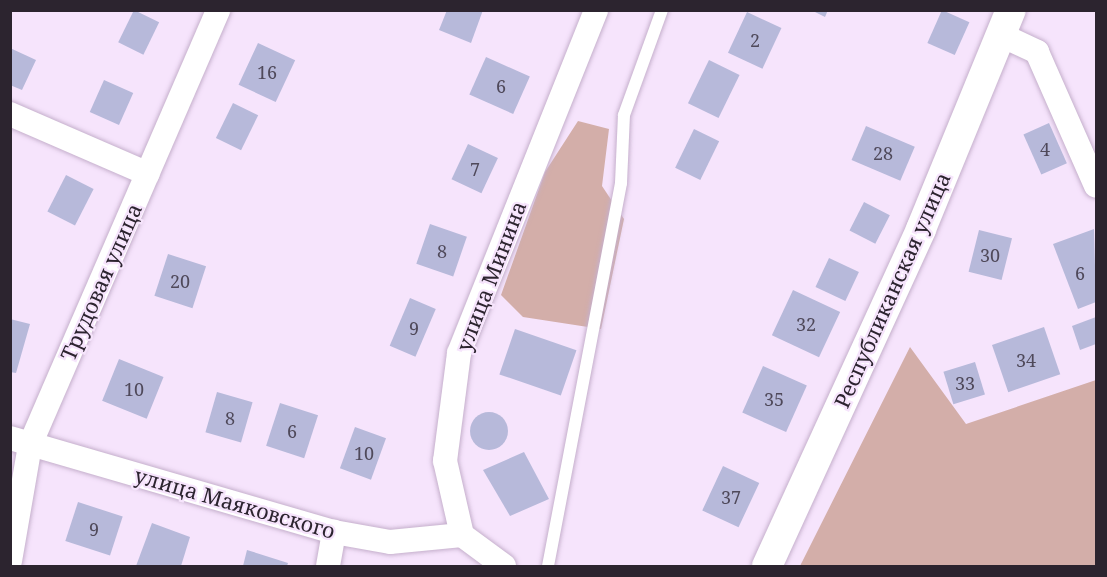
<!DOCTYPE html>
<meta charset="utf-8">
<style>
body{margin:0}
#map{position:relative;width:1107px;height:577px;overflow:hidden;background:#f6e4fc;font-family:"Noto Serif",serif}
div>[style]{position:absolute}
[style*='--x']{left:calc(var(--x)*1px);top:calc(var(--y)*1px);width:calc(var(--w)*1px);rotate:calc(var(--a)*1deg)}
.forest>*{inset:0;background:#d3aea9}
.building>*{inset:0;background:#b7b9da;transform-origin:0 0}
.round{border-radius:50%}
.roads{filter:drop-shadow(0 0 2px #c5afcc) drop-shadow(0 0 2px #c5afcc)}
.service>*{height:12px;margin:-6px;padding:0 6px;transform-origin:6px;border-radius:6px;background:#fff}
.minor>*{height:24px;margin:-12px;padding:0 12px;transform-origin:12px;border-radius:12px;background:#fff}
.tertiary>*{height:30px;margin:-15px;padding:0 15px;transform-origin:15px;border-radius:15px;background:#fff}
span{translate:-50% -50%;white-space:nowrap;text-align:center;line-height:1.15;-webkit-text-stroke:4.5px #f6e4fc;paint-order:stroke}
.number-label{font-size:18px;color:#4f495a}
.number-label span{-webkit-text-stroke-width:0}
.street-label{font-size:21px;color:#2c242f}
.frame{position:absolute;inset:0;border:12px solid #2c242f;pointer-events:none}
</style>
<div id="map">
<div class="forest">
<i style="clip-path:polygon(578px 121px,609px 129px,602px 186px,624px 219px,601px 329px,523px 317px,501px 295px,545px 172px)"></i>
<i style="clip-path:polygon(910px 347px,966px 424px,1096px 380px,1096px 566px,800px 566px)"></i>
</div>
<div class="building">
<i style="left:134px;top:10px;width:28px;height:36px;rotate:26deg"></i>
<i style="clip-path:polygon(447px 10px,483px 10px,471px 43px,439px 30px)"></i>
<i style="clip-path:polygon(811px 10px,828px 10px,825px 17px)"></i>
<i style="left:942px;top:10px;width:30px;height:36px;rotate:24deg"></i>
<i style="left:747px;top:12px;width:38px;height:45px;rotate:25deg"></i>
<i style="left:258px;top:43px;width:41px;height:46px;rotate:25deg"></i>
<i style="clip-path:polygon(10px 48px,36px 60px,22px 90px,10px 85px)"></i>
<i style="left:486px;top:57px;width:48px;height:41px;rotate:24deg"></i>
<i style="left:709px;top:60px;width:34px;height:48px;rotate:26deg"></i>
<i style="left:104px;top:80px;width:32px;height:35px;rotate:24deg"></i>
<i style="left:233px;top:103px;width:28px;height:39px;rotate:26deg"></i>
<i style="left:1049px;top:123px;width:44px;height:28px;rotate:66deg"></i>
<i style="left:866px;top:126px;width:53px;height:37px;rotate:23deg"></i>
<i style="left:694px;top:129px;width:28px;height:43px;rotate:26deg"></i>
<i style="left:468px;top:144px;width:33px;height:39px;rotate:25deg"></i>
<i style="left:66px;top:175px;width:31px;height:41px;rotate:27deg"></i>
<i style="left:864px;top:202px;width:29px;height:32px;rotate:27deg"></i>
<i style="left:430px;top:224px;width:39px;height:42px;rotate:19deg"></i>
<i style="clip-path:polygon(1094px 229px,1096px 302px,1078px 309px,1053px 244px)"></i>
<i style="left:979px;top:230px;width:34px;height:43px;rotate:14deg"></i>
<i style="left:168px;top:254px;width:40px;height:44px;rotate:18deg"></i>
<i style="left:829px;top:258px;width:33px;height:32px;rotate:25deg"></i>
<i style="left:793px;top:290px;width:52px;height:50px;rotate:25deg"></i>
<i style="left:410px;top:298px;width:28px;height:52px;rotate:23deg"></i>
<i style="clip-path:polygon(1096px 317px,1096px 344px,1080px 350px,1072px 326px)"></i>
<i style="clip-path:polygon(10px 319px,30px 324px,16px 373px,10px 372px)"></i>
<i style="left:1044px;top:327px;width:50px;height:55px;rotate:71deg"></i>
<i style="left:515px;top:329px;width:65px;height:48px;rotate:19deg"></i>
<i style="left:119px;top:359px;width:48px;height:45px;rotate:22deg"></i>
<i style="left:975px;top:362px;width:34px;height:33px;rotate:73deg"></i>
<i style="left:763px;top:366px;width:48px;height:51px;rotate:24deg"></i>
<i style="left:217px;top:392px;width:37px;height:42px;rotate:16deg"></i>
<i style="left:280px;top:403px;width:40px;height:45px;rotate:18deg"></i>
<i class="round" style="left:470px;top:412px;width:38px;height:38px"></i>
<i style="left:355px;top:427px;width:33px;height:44px;rotate:20deg"></i>
<i style="clip-path:polygon(524px 452px,549px 499px,510px 516px,483px 470px)"></i>
<i style="left:723px;top:466px;width:40px;height:49px;rotate:25deg"></i>
<i style="left:78px;top:502px;width:47px;height:41px;rotate:18deg"></i>
<i style="clip-path:polygon(152px 523px,190px 537px,181px 566px,136px 566px)"></i>
<i style="clip-path:polygon(247px 550px,288px 563px,287px 566px,243px 566px)"></i>
</div>
<div class="roads">
<div class="service">
<i style="--x:548;--y:566;--w:390;--a:-79.2"></i>
<i style="--x:621;--y:183;--w:68;--a:-87.5"></i>
<i style="--x:624;--y:115;--w:112;--a:-70.1"></i>
</div>
<div class="minor">
<i style="--x:1001;--y:35;--w:40;--a:25"></i>
<i style="--x:1037;--y:52;--w:146;--a:66.2"></i>
<i style="--x:10;--y:114;--w:150;--a:23.5"></i>
<i style="--x:10;--y:438;--w:337;--a:16.2"></i>
<i style="--x:334;--y:532;--w:57;--a:10.1"></i>
<i style="--x:390;--y:542;--w:72;--a:-5.6"></i>
<i style="--x:10;--y:561;--w:118;--a:-80.2"></i>
<i style="--x:30;--y:445;--w:474;--a:-66.6"></i>
<i style="--x:328;--y:566;--w:35;--a:-80"></i>
<i style="--x:504;--y:566;--w:52;--a:-143.6"></i>
<i style="--x:462;--y:535;--w:76;--a:-102.9"></i>
<i style="--x:445;--y:461;--w:109;--a:-82.6"></i>
<i style="--x:459;--y:353;--w:369;--a:-68.2"></i>
</div>
<div class="tertiary">
<i style="--x:767;--y:566;--w:371;--a:-65.4"></i>
<i style="--x:921;--y:229;--w:237;--a:-67.7"></i>
</div>
</div>
<div class="number-label">
<span style="left:755px;top:40px">2</span>
<span style="left:267px;top:72px">16</span>
<span style="left:501px;top:86px">6</span>
<span style="left:1045px;top:149px">4</span>
<span style="left:883px;top:153px">28</span>
<span style="left:475px;top:169px">7</span>
<span style="left:442px;top:251px">8</span>
<span style="left:990px;top:255px">30</span>
<span style="left:1080px;top:273px">6</span>
<span style="left:180px;top:281px">20</span>
<span style="left:806px;top:324px">32</span>
<span style="left:414px;top:328px">9</span>
<span style="left:1026px;top:360px">34</span>
<span style="left:965px;top:383px">33</span>
<span style="left:134px;top:389px">10</span>
<span style="left:774px;top:399px">35</span>
<span style="left:230px;top:418px">8</span>
<span style="left:292px;top:431px">6</span>
<span style="left:364px;top:453px">10</span>
<span style="left:731px;top:497px">37</span>
<span style="left:94px;top:529px">9</span>
</div>
<div class="street-label">
<span style="left:491px;top:276px;rotate:-69deg">улица Минина</span>
<span style="left:101px;top:282px;rotate:-66deg">Трудовая улица</span>
<span style="left:892px;top:290px;rotate:-66deg">Республиканская улица</span>
<span style="left:235px;top:503px;rotate:16deg">улица Маяковского</span>
</div>
<div class="frame"></div>
</div>
